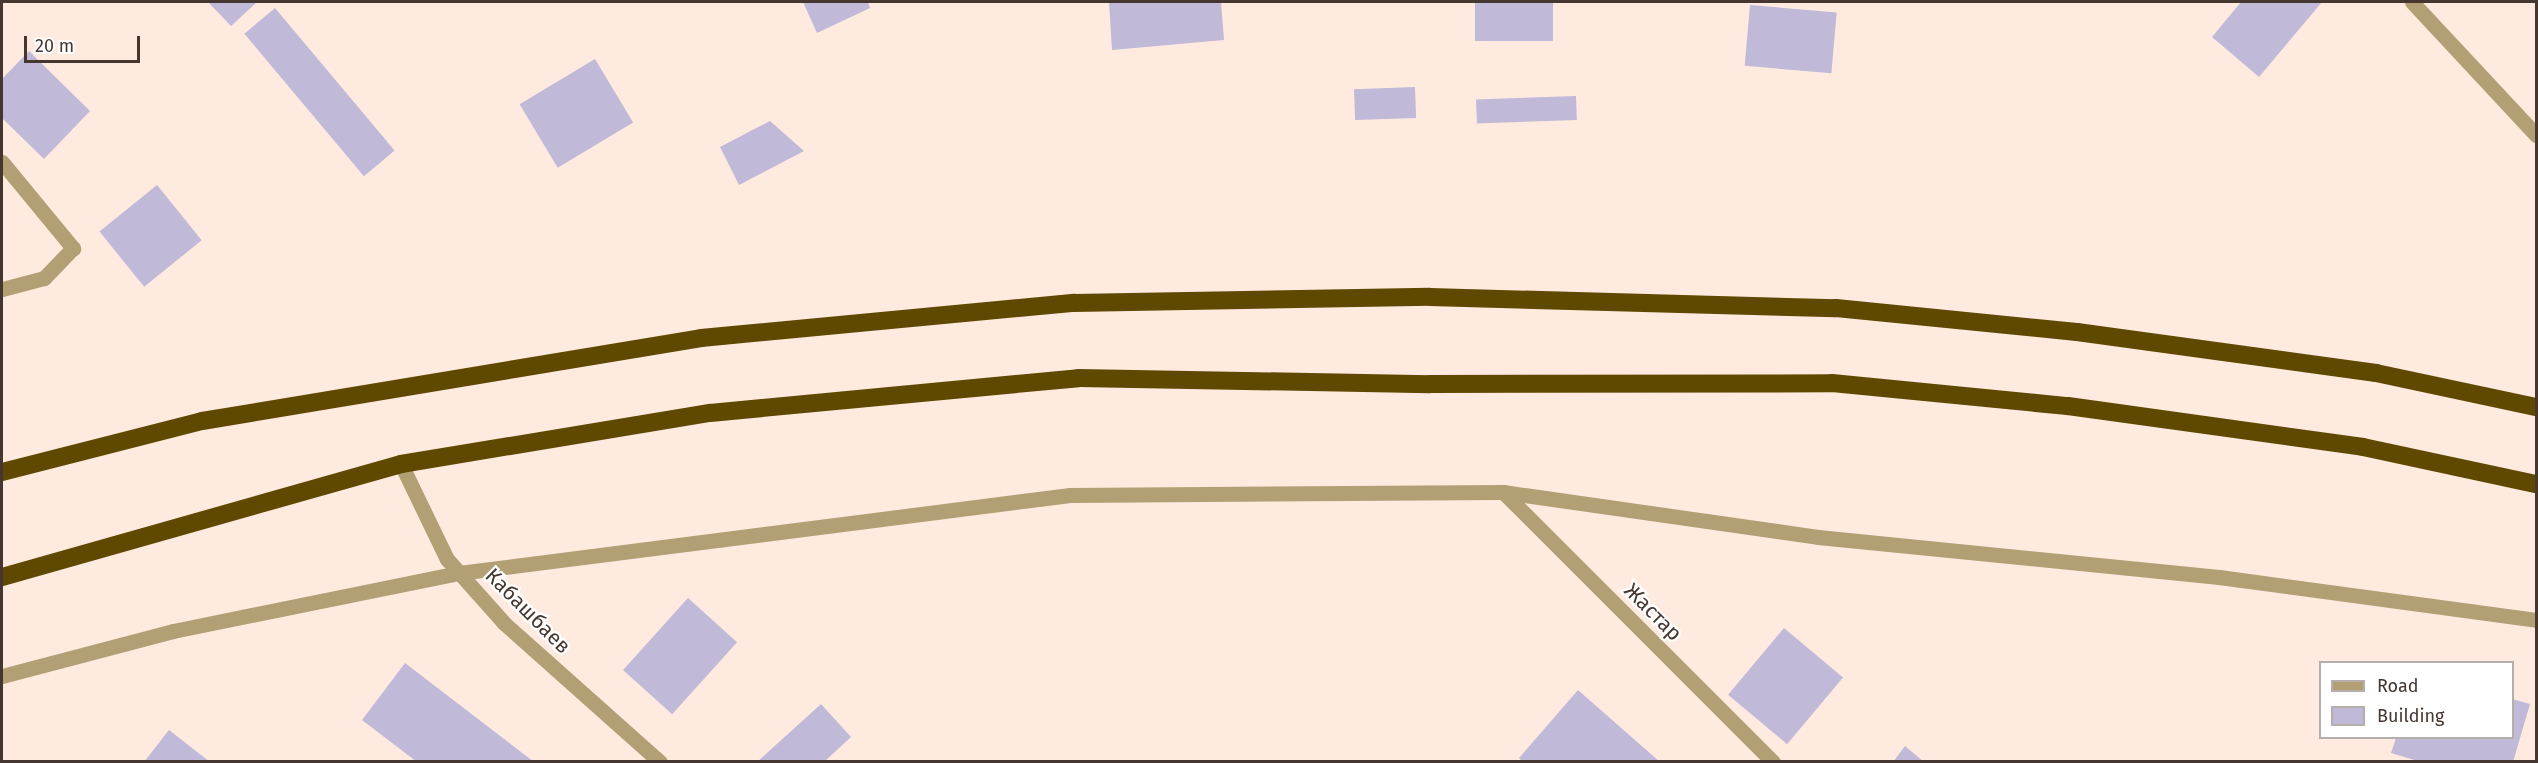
<!DOCTYPE html>
<meta charset="utf-8">
<style>
body{margin:0}
#map{position:relative;width:2538px;height:763px;overflow:hidden;background:#ffeae0;font-family:"Fira Sans",sans-serif}
div>[style]{position:absolute}
[style*='--x']{left:calc(var(--x)*1px);top:calc(var(--y)*1px);width:calc(var(--w)*1px);rotate:calc(var(--a)*1deg)}
.building>*{inset:0;background:#c0b9d8;transform-origin:0 0}
.street>*{height:15px;margin:-7.5px;padding:0 7.5px;transform-origin:7.5px;border-radius:7.5px;background:#b2a074}
.highway>*{height:18px;margin:-9px;padding:0 9px;transform-origin:9px;border-radius:9px;background:#5f4901}
span{translate:-50% -50%;white-space:nowrap;text-align:center;line-height:1.15;-webkit-text-stroke:4.5px #fff;paint-order:stroke}
.street-label{font-size:21px;color:#453730}
.frame{position:absolute;inset:0;border:3px solid #453730;pointer-events:none}
.legend{position:absolute;left:2319px;top:661px;width:195px;height:78px;box-sizing:border-box;background:#fff;border:2px solid #b5afac;margin:0;padding:8px 10px;list-style:none;font-size:18px;color:#453730}
.legend li{display:flex;align-items:center;gap:12px;height:30px}
.legend b{width:30px;border:2px solid #b5afac}
.scale{position:absolute;left:24px;top:36px;width:116px;height:27px;box-sizing:border-box;border:3px solid #453730;border-top:0;padding-left:8px;font-size:18px;line-height:21px;white-space:nowrap;color:#453730;-webkit-text-stroke:4px #fff;paint-order:stroke}
</style>
<div id="map">
<div class="building">
<i style="clip-path:polygon(208px 2px,257px 2px,231px 26px)"></i>
<i style="clip-path:polygon(803px 2px,868px 2px,870px 8px,817px 33px)"></i>
<i style="clip-path:polygon(1109px 2px,1221px 2px,1224px 40px,1112px 50px)"></i>
<i style="left:1475px;top:2px;width:78px;height:39px"></i>
<i style="clip-path:polygon(2241px 2px,2322px 2px,2259px 77px,2212px 37px)"></i>
<i style="left:1750px;top:5px;width:87px;height:61px;rotate:5deg"></i>
<i style="left:275px;top:8px;width:186px;height:40px;rotate:50deg"></i>
<i style="clip-path:polygon(29px 51px,90px 111px,44px 159px,2px 118px,2px 79px)"></i>
<i style="left:595px;top:59px;width:74px;height:88px;rotate:59deg"></i>
<i style="left:1415px;top:87px;width:31px;height:61px;rotate:88deg"></i>
<i style="left:1576px;top:96px;width:24px;height:100px;rotate:88deg"></i>
<i style="clip-path:polygon(770px 121px,804px 151px,739px 185px,720px 147px)"></i>
<i style="left:157px;top:185px;width:71px;height:74px;rotate:51deg"></i>
<i style="left:688px;top:598px;width:66px;height:97px;rotate:42deg"></i>
<i style="left:1784px;top:628px;width:77px;height:87px;rotate:40deg"></i>
<i style="clip-path:polygon(405px 663px,534px 762px,417px 762px,362px 720px)"></i>
<i style="clip-path:polygon(1578px 690px,1660px 762px,1523px 762px,1519px 758px)"></i>
<i style="clip-path:polygon(2512px 699px,2530px 704px,2513px 762px,2421px 762px,2391px 753px,2396px 738px,2512px 738px)"></i>
<i style="clip-path:polygon(821px 704px,851px 737px,824px 762px,757px 762px)"></i>
<i style="clip-path:polygon(169px 730px,210px 762px,144px 762px)"></i>
<i style="clip-path:polygon(1905px 746px,1924px 762px,1893px 762px)"></i>
</div>
<div class="street">
<i style="--x:2412;--y:2;--w:182;--a:47"></i>
<i style="--x:2;--y:162;--w:112;--a:50.5"></i>
<i style="--x:73;--y:248;--w:42;--a:134"></i>
<i style="--x:44;--y:278;--w:43;--a:165.3"></i>
<i style="--x:401;--y:464;--w:106;--a:64.2"></i>
<i style="--x:447;--y:559;--w:86;--a:48.3"></i>
<i style="--x:504;--y:623;--w:209;--a:41.7"></i>
<i style="--x:1503;--y:492;--w:382;--a:45"></i>
<i style="--x:2;--y:676;--w:177;--a:-14.7"></i>
<i style="--x:173;--y:631;--w:292;--a:-11.5"></i>
<i style="--x:459;--y:573;--w:616;--a:-7.28"></i>
<i style="--x:1070;--y:495;--w:433;--a:-0.4"></i>
<i style="--x:1503;--y:492;--w:318;--a:8.1"></i>
<i style="--x:1818;--y:537;--w:403;--a:5.7"></i>
<i style="--x:2219;--y:577;--w:320;--a:7.7"></i>
</div>
<div class="highway">
<i style="--x:2;--y:472;--w:206;--a:-14.3"></i>
<i style="--x:202;--y:421;--w:506;--a:-9.44"></i>
<i style="--x:701;--y:338;--w:375;--a:-5.4"></i>
<i style="--x:1074;--y:303;--w:356;--a:-1"></i>
<i style="--x:1430;--y:297;--w:406;--a:1.6"></i>
<i style="--x:1836;--y:308;--w:242;--a:5.7"></i>
<i style="--x:2077;--y:332;--w:302;--a:7.8"></i>
<i style="--x:2376;--y:373;--w:164;--a:12"></i>
<i style="--x:2;--y:577;--w:415;--a:-15.8"></i>
<i style="--x:401;--y:464;--w:313;--a:-9.4"></i>
<i style="--x:710;--y:413;--w:370;--a:-5.4"></i>
<i style="--x:1078;--y:378;--w:352;--a:1"></i>
<i style="--x:1430;--y:384;--w:402;--a:-0.1"></i>
<i style="--x:1832;--y:383;--w:237;--a:5.6"></i>
<i style="--x:2068;--y:406;--w:298;--a:7.9"></i>
<i style="--x:2363;--y:447;--w:177;--a:12.1"></i>
</div>
<div class="street-label">
<span style="left:528px;top:611px;rotate:45deg">Кабашбаев</span>
<span style="left:1653px;top:612px;rotate:45deg">Жастар</span>
</div>
<div class="frame"></div>
<ul class="legend">
<li><b style="height:8px;background:#b2a074"></b>Road</li>
<li><b style="height:16px;background:#c0b9d8"></b>Building</li>
</ul>
<div class="scale">20 m</div>
</div>
